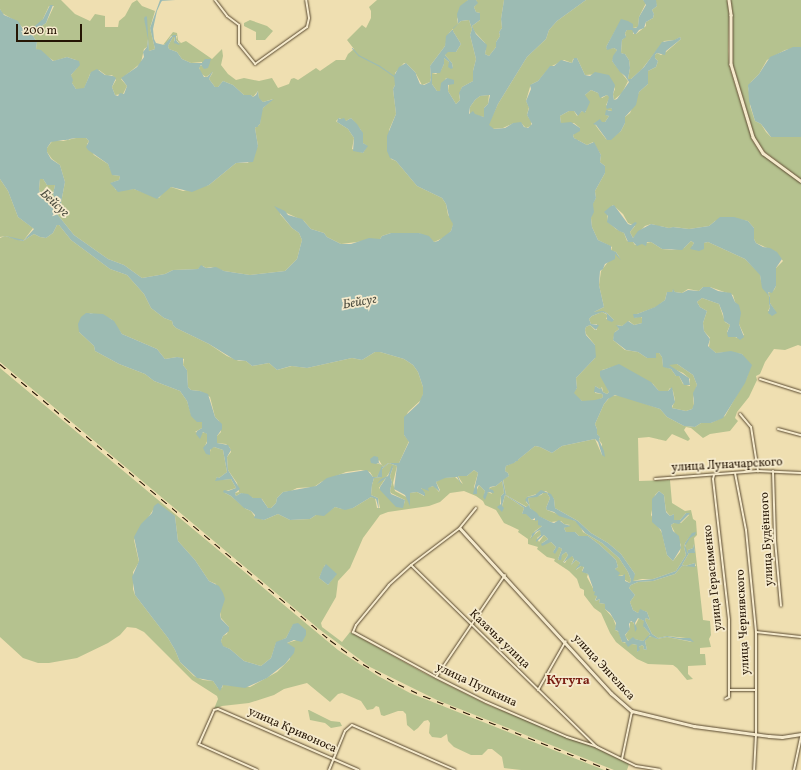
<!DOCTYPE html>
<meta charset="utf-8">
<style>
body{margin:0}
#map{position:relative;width:801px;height:770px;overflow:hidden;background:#efdfb1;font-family:Vollkorn,serif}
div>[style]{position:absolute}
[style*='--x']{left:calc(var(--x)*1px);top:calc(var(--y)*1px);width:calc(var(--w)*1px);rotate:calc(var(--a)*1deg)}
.green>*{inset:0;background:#b5c28f}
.water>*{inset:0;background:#9cbbb3}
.stream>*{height:1px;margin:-0.5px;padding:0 0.5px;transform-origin:0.5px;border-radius:0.5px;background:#9cbbb3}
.roads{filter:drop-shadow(0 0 1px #58482f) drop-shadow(0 0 1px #58482f)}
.minor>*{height:2px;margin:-1px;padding:0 1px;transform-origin:1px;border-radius:1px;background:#f5eacc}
.tertiary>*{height:2.5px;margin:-1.25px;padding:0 1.25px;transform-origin:1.25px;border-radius:1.25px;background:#f5eacc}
.secondary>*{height:2.5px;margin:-1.25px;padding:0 1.25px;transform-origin:1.25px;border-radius:1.25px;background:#f5eacc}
.rail>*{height:1px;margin-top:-0.5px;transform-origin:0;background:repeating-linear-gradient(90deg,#251504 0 7px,transparent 0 14px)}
span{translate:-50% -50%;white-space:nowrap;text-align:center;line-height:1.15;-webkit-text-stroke:3.5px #f5eacc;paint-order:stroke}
.street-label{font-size:12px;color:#251504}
.water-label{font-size:13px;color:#4f4f41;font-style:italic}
.neighbourhood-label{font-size:13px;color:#7a1f14;font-weight:700}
.scale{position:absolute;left:16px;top:24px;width:66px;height:18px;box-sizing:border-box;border:2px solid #251504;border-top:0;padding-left:5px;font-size:12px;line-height:14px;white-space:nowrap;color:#251504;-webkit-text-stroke:3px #f5eacc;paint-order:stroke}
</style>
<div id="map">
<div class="green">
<i style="clip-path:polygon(0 0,61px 0,75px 14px,90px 21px,95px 14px,105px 16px,105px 27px,118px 27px,119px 21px,125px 16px,132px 3px,137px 0,142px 6px,155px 11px,150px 28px,155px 49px,149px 51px,148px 39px,144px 18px,148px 39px,147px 47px,144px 49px,141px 63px,121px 79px,127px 86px,123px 94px,115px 95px,112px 87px,116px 80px,112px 75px,107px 76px,99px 70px,90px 74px,84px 89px,76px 89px,72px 83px,71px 75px,77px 68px,76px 60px,67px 57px,54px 61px,36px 49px,37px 42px,33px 36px,33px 32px,46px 23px,54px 6px,49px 6px,42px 21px,31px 29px,25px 29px,14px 20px,2px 13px,0 9px)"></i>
<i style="clip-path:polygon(evenodd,377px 0,468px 0,457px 19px,458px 24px,449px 33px,445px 46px,430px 66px,431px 78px,430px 82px,422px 85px,415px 72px,407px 64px,404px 63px,395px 73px,395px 85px,393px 89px,396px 114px,389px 130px,390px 154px,391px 159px,396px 161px,417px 186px,442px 198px,446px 204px,448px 215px,454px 222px,451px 231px,445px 237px,434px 242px,419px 233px,391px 233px,382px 236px,380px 239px,341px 244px,327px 237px,324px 233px,311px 229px,304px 221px,280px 210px,280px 214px,292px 228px,299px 233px,302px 240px,297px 259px,285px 271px,250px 275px,224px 271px,211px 267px,206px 268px,203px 266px,198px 269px,173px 270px,165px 274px,142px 278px,124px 265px,108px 259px,74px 235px,57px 214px,57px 211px,61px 211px,64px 207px,61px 203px,65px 182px,60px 165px,52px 159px,47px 152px,47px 148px,53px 140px,63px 141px,76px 138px,86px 138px,89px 141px,87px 144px,94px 155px,108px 164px,113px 175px,120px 176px,119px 180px,111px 183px,116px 190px,134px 189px,159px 198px,165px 190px,171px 187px,183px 191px,209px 185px,236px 163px,248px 163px,258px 146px,255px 128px,260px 124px,261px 112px,263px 108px,273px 99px,263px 102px,259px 99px,258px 91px,253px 97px,251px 95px,244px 95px,233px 85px,223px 81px,218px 87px,215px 87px,209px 79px,213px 72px,206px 77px,200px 73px,199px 66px,202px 66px,202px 62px,191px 63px,182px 59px,177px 52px,169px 49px,168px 46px,173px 37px,175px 37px,174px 41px,180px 43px,176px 40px,177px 36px,171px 36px,166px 44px,163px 45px,173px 32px,177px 33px,178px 40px,181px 43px,186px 41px,212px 59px,222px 49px,223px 56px,221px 65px,228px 74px,236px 80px,244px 78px,259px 81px,272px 78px,278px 88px,289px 84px,291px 79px,294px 78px,298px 80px,316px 68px,320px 71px,336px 60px,345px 60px,348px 54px,354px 49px,347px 40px,362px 25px,366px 28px,371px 18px,371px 11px,369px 7px,377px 0,339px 118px,346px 121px,351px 118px,361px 130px,363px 143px,367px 146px,363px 153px,352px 149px,354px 138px,348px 129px,337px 122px,336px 121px,339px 118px)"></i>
<i style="clip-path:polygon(476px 0,504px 0,501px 19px,502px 28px,499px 32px,500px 36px,496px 42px,496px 47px,489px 56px,485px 54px,486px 49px,485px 43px,474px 31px,472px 26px,480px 20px,480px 13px,476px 12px,474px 7px,477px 3px)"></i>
<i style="clip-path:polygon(586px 0,643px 0,646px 3px,639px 17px,638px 27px,633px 28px,633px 24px,619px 24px,606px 47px,607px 49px,614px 48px,617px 50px,612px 61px,628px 81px,622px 93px,614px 100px,613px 94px,615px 89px,611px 80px,601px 74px,585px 75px,577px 58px,573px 59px,572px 63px,564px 60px,550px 67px,538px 81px,532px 84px,530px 87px,526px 101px,529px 107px,527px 115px,531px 121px,531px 126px,526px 128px,521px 123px,514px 123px,503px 128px,491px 129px,488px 125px,498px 104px,527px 57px,546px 39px,549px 30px,557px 21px)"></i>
<i style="clip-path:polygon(evenodd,655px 0,727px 0,729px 15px,728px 51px,729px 66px,752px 140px,761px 154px,801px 183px,801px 346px,798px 345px,785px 350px,774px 349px,765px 362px,760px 374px,756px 376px,757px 380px,749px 397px,737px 412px,735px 418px,738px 421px,730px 431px,710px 434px,703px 438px,691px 428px,686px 427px,684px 430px,690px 439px,688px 441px,672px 434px,666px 441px,649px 437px,638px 438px,639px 481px,670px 480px,672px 503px,685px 511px,691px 510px,693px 519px,696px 521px,697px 535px,694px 538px,703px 620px,710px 621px,711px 635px,709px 639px,711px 647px,700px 648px,700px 654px,705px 654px,706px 665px,688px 666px,688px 674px,693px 679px,687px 680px,677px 668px,673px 665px,648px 664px,637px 659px,616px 642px,610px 633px,601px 613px,594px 608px,584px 595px,584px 590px,580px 588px,577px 579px,569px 571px,554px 561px,555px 559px,547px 557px,537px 549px,538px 547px,528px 544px,528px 539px,518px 532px,519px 530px,504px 523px,496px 510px,485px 505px,483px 501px,476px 496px,464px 491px,450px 493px,440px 502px,429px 506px,388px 512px,380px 515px,363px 538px,350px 568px,338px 581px,336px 597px,321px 623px,322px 627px,342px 642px,350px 632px,424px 673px,488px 705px,596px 748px,629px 764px,627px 770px,614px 770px,437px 700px,370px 667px,319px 629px,0 362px,0 238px,5px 236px,23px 241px,34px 234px,40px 237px,46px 238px,53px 233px,57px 225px,59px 225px,71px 240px,110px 269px,127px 275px,144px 294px,151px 308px,164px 318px,172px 321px,173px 325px,176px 328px,209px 344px,227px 356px,239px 361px,246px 361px,252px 366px,269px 363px,277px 370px,292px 366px,307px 368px,352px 358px,362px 360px,375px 352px,380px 352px,404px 359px,413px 365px,418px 372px,423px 387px,423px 394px,422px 399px,408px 412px,404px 421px,404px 435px,409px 441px,399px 463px,388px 463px,383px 467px,379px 460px,376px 463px,382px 465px,382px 468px,377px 477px,373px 477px,370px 472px,361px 470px,346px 472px,321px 482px,314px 487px,297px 488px,291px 491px,283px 492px,277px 498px,276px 503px,271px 508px,268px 508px,262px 499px,257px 498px,253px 498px,241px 493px,236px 496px,235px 493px,239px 492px,237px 483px,228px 470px,227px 457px,231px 452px,230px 448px,226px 444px,217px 443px,217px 436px,221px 432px,219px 421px,215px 417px,210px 397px,200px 391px,191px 390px,188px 387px,187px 370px,183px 365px,184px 359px,177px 357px,165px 359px,157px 349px,122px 334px,111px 319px,90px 313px,79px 332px,94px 346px,95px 351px,119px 364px,145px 374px,154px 381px,180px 391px,187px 401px,191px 414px,202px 422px,202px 428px,195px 432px,202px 433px,205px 432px,207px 434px,208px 439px,205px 446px,210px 452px,211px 448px,214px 447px,223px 450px,227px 472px,219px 478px,216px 477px,220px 480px,231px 479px,236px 488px,226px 491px,225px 493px,231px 496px,246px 509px,251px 511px,255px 517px,264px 520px,278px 514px,290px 520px,310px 519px,316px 515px,326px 513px,335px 507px,342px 509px,353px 508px,371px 497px,375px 498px,377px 508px,380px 508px,378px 498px,371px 495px,372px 485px,374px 478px,381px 477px,382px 469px,389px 463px,397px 466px,393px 483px,395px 491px,410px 499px,410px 493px,417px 492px,424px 496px,425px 493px,420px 490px,422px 488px,434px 486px,439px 492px,440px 490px,436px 482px,442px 478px,455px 477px,463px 484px,458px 476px,467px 476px,474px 470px,478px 473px,474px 487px,476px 492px,479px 485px,485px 491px,484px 496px,488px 492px,492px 494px,489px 488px,496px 486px,502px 481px,504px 493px,501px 496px,500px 505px,502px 506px,503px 503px,505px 495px,524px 508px,522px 514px,526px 513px,532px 520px,538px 520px,542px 526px,535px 531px,530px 538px,540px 530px,542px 534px,537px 538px,539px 542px,544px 535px,548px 539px,542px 543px,551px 542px,556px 547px,553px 552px,559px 547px,562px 549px,558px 559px,559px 560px,562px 555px,566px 552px,568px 555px,563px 562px,565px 563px,569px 556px,572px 556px,574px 558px,571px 565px,576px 560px,580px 563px,576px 570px,581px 566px,584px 566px,582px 571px,588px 574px,587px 577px,597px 596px,595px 600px,596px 601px,600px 599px,599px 603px,605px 604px,605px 609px,613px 618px,616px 626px,615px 630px,619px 632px,622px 642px,637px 645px,637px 652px,639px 650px,639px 647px,642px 645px,644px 647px,643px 649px,647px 650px,645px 641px,647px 638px,643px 641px,634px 639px,629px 641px,625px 636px,630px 628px,630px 622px,633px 622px,635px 626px,639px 618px,644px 621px,644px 627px,650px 634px,648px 637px,652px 636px,657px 639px,667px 637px,692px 642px,686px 638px,667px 636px,658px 638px,652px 634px,645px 620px,646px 618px,650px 620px,647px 612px,641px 610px,638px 613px,633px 610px,630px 602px,635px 595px,629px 588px,631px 585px,638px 582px,653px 581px,675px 574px,682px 566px,696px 566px,695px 563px,685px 566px,682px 565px,689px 553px,695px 552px,693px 544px,693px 548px,688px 550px,688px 553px,685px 548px,686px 543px,692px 534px,685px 543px,684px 547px,686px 555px,676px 571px,653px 579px,642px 579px,633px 581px,631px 580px,635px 574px,621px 554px,608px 543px,591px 533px,578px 521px,555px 508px,554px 499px,546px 491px,527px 497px,526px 502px,529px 505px,527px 507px,506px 495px,503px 479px,509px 476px,508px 473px,505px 471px,506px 466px,515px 462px,535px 446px,540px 447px,552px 453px,562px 446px,595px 439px,602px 455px,602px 444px,599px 440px,600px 438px,597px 434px,597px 429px,595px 424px,604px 404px,611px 396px,620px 395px,660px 409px,667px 417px,684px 426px,695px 427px,701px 423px,711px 423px,725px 416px,747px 377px,750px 367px,742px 354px,728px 352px,716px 353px,709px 347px,710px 338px,704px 331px,703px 323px,707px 311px,700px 307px,697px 302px,702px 298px,719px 304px,725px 322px,730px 325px,727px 332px,737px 338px,744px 335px,739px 324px,739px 307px,735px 302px,733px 295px,710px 287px,703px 287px,699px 291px,688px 289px,682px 293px,675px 292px,673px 290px,672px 292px,667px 292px,665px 300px,656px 307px,637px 314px,634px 318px,641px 316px,643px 321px,642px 323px,634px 325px,629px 321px,622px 326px,617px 325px,619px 329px,615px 332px,613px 340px,625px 350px,638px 352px,647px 358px,656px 357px,656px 353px,659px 353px,662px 357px,663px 366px,671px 369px,676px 376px,679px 376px,683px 384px,690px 386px,690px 379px,683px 373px,669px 367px,669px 364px,677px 364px,693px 375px,697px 385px,693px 398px,694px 406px,692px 409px,686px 411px,672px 408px,675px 400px,673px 391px,670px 388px,668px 391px,659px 391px,653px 384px,619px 365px,602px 370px,609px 392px,607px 394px,603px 392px,602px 387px,600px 389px,595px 386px,595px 393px,602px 394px,603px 396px,602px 398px,595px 401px,582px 401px,575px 396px,573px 393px,577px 388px,576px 378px,595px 358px,595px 345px,586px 334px,585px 330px,586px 327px,590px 325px,595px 330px,597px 330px,597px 324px,591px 324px,589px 319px,592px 316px,602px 312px,608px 315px,606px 319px,614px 320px,607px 313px,604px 312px,596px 313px,594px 312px,604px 307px,599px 285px,601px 271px,615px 253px,620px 258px,616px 252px,611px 251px,612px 247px,598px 240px,592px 227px,591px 218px,593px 203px,596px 198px,595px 191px,605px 173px,605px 166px,600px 162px,601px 155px,593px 142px,587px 145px,574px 138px,573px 135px,580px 128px,574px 123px,561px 123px,560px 116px,569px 111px,574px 111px,577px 116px,582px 111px,586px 112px,585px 95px,591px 90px,598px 93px,602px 98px,607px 95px,610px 97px,606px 105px,612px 109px,612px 111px,608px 110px,606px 115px,609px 116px,605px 122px,594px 123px,599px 130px,606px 139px,609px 140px,621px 131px,625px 123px,625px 117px,630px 113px,639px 92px,648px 84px,648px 71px,656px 67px,658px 61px,655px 58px,655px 55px,657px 53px,661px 55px,666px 52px,681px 39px,680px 37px,675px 40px,664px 41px,642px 69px,631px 79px,628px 79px,630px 68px,629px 60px,625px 54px,621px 53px,622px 40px,626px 36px,625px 33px,627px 30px,633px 30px,633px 34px,636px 34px,646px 26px,646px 22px,653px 18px,654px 14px,652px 10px,657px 6px,655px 0,613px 205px,623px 214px,628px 223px,635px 226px,630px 232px,633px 238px,645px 226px,651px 224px,669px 228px,674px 227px,689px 229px,709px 226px,715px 221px,728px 217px,748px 221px,754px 228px,754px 239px,756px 243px,776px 252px,783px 261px,776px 268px,776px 286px,774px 290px,768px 293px,770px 297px,770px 303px,775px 311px,768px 311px,770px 307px,769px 304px,769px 296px,761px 281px,760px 274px,745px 259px,708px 242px,692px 246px,694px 243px,691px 241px,684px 248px,672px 250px,662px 249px,651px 242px,635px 245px,633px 242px,627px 241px,624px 233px,616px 229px,608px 222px,607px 211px,613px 205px,655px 0,393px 467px,390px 476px,392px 482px,390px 491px,391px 493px,405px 500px,404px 504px,379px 488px,393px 467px,655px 0,659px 491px,664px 495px,666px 511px,670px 516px,674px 514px,674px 520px,680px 520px,686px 513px,689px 515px,681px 523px,674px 523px,671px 525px,681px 545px,680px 552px,673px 561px,667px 555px,662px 533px,651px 515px,655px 495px,659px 491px,655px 0,325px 565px,336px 574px,328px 585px,319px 578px,325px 565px)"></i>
<i style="clip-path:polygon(731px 0,801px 0,801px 47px,785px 50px,767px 60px,759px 74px,751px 82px,748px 88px,750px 96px,750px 106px,755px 121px,761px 124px,766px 132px,771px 137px,801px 137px,801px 179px,765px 152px,755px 137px,733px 64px,733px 15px)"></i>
<i style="clip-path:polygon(250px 20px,267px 26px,273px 31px,265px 40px,256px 40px,256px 32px,244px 26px,244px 23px)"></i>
<i style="clip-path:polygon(469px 20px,472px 29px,470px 35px,476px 59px,473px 71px,473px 81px,462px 87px,459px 95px,460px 100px,456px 104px,448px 91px,449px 84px,453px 84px,451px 80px,446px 78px,440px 91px,437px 91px,432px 84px,432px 73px,436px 74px,441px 70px,444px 64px,444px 58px,449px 62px,449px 67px,453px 68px,452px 63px,445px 55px,446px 52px,456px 52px,461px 44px,453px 31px,453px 28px,461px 21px)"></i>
<i style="clip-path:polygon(489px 95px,488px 104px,484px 108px,484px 117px,470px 114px,470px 107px,475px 100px,480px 96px)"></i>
<i style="clip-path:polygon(0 179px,8px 191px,18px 217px,33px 228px,24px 240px,18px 240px,6px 236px,0 237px)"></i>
<i style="clip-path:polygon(40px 179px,43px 179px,47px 185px,55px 185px,53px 194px,59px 206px,56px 211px,41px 197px,39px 189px)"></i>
<i style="clip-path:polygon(evenodd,0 368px,338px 650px,378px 676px,410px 693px,604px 770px,521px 770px,504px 768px,502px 757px,492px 749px,488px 749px,482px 755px,471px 755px,454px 747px,448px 741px,447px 734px,441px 738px,432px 737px,429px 733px,430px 723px,428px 720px,424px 721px,418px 728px,414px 731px,407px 725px,406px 714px,403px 711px,398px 711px,384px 716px,381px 715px,379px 707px,376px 706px,373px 709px,367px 710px,361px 701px,342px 693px,338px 694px,330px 702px,307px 683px,284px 689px,274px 695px,249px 703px,222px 706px,214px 709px,218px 699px,217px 696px,192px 680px,144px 632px,136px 628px,127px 627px,120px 635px,108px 643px,77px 658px,49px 663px,38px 663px,23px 658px,0 637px,0 368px,153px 510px,175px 516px,178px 541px,195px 560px,209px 581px,216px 584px,221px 618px,229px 627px,227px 634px,223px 636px,221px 641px,222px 646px,230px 649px,244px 661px,261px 666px,271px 658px,276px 643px,286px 638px,293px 625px,297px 640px,287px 643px,290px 659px,277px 672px,250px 687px,225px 685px,223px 685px,222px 688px,218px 688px,213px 681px,203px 680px,194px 676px,180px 662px,175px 650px,168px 638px,135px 595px,133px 589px,133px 572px,139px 562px,134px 540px,153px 510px)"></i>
<i style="clip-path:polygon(543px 493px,547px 493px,550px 498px,546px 508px,547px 510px,573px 520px,579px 523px,583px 532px,602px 543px,619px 558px,628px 572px,631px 580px,630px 583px,625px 580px,625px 575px,618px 576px,615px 569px,618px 567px,616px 560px,600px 545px,588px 536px,579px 536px,575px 532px,566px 532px,564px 528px,570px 525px,564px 524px,561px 521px,551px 522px,538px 516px,530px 508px,528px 498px,541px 495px)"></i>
<i style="clip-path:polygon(309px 710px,331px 721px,340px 722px,342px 726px,331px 728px,325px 723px,310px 720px,308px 710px)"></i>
</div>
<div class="water">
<i style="clip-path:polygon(evenodd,160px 0,162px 0,157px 11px,153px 29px,154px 39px,156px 43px,164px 45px,173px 35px,176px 35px,176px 40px,180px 45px,174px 43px,175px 37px,173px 37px,168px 46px,169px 49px,177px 52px,182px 59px,191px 63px,202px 63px,205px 59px,211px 59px,208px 68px,204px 69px,201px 65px,199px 68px,204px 77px,207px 77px,213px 71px,209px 79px,215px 87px,218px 87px,223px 81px,233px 85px,244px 95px,251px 95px,253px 97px,256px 95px,258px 91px,259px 98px,263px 102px,274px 99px,263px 108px,260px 124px,255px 128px,258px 146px,253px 162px,236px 163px,209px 185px,192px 192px,171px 187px,157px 199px,134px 189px,118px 192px,110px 183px,119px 180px,120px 176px,112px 175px,108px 164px,88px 150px,86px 147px,89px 141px,86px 138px,76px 138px,51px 142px,47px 148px,47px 152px,51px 159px,60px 165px,65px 182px,61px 203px,65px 209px,57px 211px,57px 214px,74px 235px,108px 259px,124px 265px,142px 278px,165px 274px,173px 270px,198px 269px,201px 265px,206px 268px,216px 267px,224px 271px,250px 275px,285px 271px,297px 259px,302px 240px,299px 233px,292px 228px,274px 206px,285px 211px,288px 215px,302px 219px,311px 229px,324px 233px,327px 237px,341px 244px,351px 244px,369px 238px,380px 239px,382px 236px,391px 233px,419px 233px,429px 236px,434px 242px,438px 241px,451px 231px,453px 224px,449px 217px,446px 204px,442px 198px,417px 186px,396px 161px,390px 158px,387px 151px,387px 136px,396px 114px,393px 89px,395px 85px,394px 76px,399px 67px,406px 63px,415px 72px,420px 84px,424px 85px,430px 82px,431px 78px,430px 66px,445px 46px,446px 36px,458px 24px,457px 14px,460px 6px,468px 0,476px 0,478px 3px,474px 7px,476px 12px,480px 13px,480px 20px,472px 26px,476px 34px,487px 45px,485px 54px,489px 56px,496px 47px,496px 42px,500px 36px,499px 32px,502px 28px,501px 19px,504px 0,586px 0,557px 21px,549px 30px,546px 39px,527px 57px,498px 104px,489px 125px,494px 129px,505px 128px,513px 123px,521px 122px,524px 127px,528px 128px,532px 124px,527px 115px,529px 108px,526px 101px,531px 89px,530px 85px,538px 81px,550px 66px,554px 66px,561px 60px,572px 63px,574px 58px,577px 58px,585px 75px,590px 76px,595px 72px,609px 75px,615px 85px,613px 95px,614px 100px,617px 99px,629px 82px,625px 76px,620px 72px,612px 61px,613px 56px,617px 50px,614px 48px,607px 50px,606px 47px,621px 19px,628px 21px,633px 24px,633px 28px,636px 28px,638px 26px,639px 17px,646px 5px,643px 0,656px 0,657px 6px,652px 10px,654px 14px,653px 18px,646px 22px,644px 28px,639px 30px,636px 34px,634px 34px,632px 30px,627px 30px,625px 33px,626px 37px,622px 40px,621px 53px,625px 54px,629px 60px,630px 68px,628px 79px,631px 79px,644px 67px,662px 42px,674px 40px,680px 37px,681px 39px,666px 51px,665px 55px,657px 53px,655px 55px,655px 58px,658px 61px,656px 67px,648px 71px,648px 84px,639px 92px,636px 105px,625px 117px,625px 123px,621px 131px,611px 140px,607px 140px,596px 125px,593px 124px,600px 119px,602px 122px,605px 122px,609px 116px,605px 115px,606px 110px,612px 111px,612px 109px,610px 108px,607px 109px,606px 107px,609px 97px,607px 95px,600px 98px,598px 93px,591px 90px,585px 95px,590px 102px,585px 113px,582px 111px,578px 116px,574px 111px,569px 111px,560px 116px,561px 123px,571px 122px,580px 128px,580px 131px,573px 135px,574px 138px,587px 145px,594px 142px,601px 155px,600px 162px,605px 166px,605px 173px,595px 191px,596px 198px,593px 204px,594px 212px,591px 218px,592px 227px,598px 240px,611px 246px,611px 250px,616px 252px,621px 260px,615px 254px,615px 259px,605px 264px,603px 269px,600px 271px,599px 285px,604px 307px,594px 312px,603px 311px,607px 313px,614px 320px,612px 322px,607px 320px,607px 314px,602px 312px,592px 316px,589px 319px,591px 324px,599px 325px,596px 330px,590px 325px,586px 327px,585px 330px,586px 335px,595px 345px,596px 357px,576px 378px,577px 388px,574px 393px,582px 401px,595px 400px,602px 398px,603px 396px,602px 394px,594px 392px,595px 386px,600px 389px,601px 387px,603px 392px,607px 394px,609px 392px,600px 376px,600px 371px,619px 364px,651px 382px,659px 391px,668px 391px,672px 387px,675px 402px,672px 406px,672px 408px,686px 411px,692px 409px,694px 404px,693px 393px,697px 385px,693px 375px,677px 364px,669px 365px,689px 378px,690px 385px,684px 385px,679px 376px,676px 376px,671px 369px,663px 367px,662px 357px,659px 353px,656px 353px,656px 358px,647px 358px,638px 352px,626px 350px,613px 340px,614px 333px,619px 329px,616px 325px,622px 326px,628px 321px,634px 325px,642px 323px,642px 317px,634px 318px,633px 314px,637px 314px,655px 307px,665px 300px,667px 292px,672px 292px,673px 289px,675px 292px,682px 293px,688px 290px,699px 291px,703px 287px,710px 287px,718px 291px,731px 293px,735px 302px,739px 305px,741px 313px,739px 324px,744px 337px,740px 340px,736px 337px,728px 337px,727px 333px,730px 325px,724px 321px,723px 314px,719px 304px,702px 298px,697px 302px,700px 307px,707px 311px,703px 323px,704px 331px,710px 339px,708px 346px,716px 353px,731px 351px,742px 354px,752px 365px,745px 383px,723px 418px,711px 423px,701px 423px,695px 427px,684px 426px,667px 417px,660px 409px,615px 395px,608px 399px,604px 404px,595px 424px,597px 429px,597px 434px,600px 437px,599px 440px,604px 451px,605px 457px,602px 455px,598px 442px,595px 439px,562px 446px,552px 453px,540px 447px,535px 446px,514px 463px,506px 466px,505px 471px,508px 473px,509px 476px,503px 480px,506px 495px,526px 507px,529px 505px,525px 500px,527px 497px,535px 495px,541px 490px,551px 494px,554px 499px,555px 508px,578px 521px,591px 533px,608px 543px,621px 554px,635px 574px,633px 581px,653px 579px,676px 571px,686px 555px,684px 547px,685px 543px,692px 533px,696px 532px,695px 535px,690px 538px,685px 546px,688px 553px,688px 550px,693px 548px,694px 544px,695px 553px,689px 553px,682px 565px,685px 566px,695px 563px,695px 567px,682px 566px,675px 574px,653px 581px,638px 582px,631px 585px,629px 588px,635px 595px,630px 602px,633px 610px,638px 613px,640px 609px,647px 612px,650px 620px,646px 618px,645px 620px,652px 634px,658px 638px,667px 636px,680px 638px,690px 638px,694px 642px,667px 637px,657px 639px,650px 636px,645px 641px,647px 650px,643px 649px,644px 647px,642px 645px,639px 647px,640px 650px,637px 652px,637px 645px,632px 644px,628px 647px,625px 642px,622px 642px,618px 631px,615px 630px,616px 623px,610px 613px,605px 609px,605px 604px,599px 603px,600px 599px,595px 601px,597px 596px,594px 595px,595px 592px,593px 591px,593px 588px,588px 574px,582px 572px,584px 567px,581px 566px,575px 570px,580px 563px,576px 560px,571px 565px,574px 559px,572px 556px,563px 563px,568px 555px,566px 552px,562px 555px,561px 560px,559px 560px,558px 559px,562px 549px,559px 547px,555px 554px,553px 552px,556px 547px,551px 542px,542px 546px,541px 544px,548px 539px,544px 535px,536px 542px,536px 540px,541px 535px,540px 530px,536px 532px,531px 539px,532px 534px,542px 526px,538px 525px,538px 520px,535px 521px,535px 518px,532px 520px,526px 514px,522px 514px,524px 508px,517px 503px,505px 495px,502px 506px,504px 508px,502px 512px,497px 507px,501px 504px,501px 496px,504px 493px,502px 481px,496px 486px,490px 487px,489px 489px,493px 490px,494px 493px,488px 492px,485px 500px,483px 497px,485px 491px,479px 485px,477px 487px,477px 494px,473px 494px,478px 473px,474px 470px,467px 476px,458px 476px,462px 486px,457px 477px,445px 478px,436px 482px,440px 492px,433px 486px,428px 488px,429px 491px,421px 488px,425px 493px,425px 496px,417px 492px,410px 493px,410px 506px,405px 495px,394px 489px,397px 466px,389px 463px,382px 469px,382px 477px,374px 478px,372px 485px,371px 495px,378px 498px,379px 510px,376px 499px,371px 497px,353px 508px,345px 510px,335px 507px,324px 516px,316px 515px,310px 519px,290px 520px,278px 514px,264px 520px,254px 518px,255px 515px,251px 511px,244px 508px,231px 496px,223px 492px,224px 490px,228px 491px,236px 488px,231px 479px,215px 481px,217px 477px,219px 478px,227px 472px,223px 450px,214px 447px,210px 450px,210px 455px,206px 454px,203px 448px,207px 443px,207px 434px,203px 432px,200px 439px,196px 434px,197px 431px,202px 428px,202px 422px,197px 422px,191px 416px,187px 401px,180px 391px,154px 381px,145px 374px,119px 364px,95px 351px,94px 346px,79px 332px,78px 324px,81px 317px,86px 313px,103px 314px,114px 321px,122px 334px,157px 349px,165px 359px,177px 357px,183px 358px,183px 365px,187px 370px,188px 387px,191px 390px,200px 391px,208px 394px,215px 417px,222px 424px,222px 429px,217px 436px,217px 443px,228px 445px,231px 450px,227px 457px,228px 470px,240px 489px,235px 493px,236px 496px,241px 493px,248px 494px,253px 498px,261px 498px,268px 508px,271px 508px,276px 503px,277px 498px,283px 492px,316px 486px,327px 478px,341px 474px,367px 470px,373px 477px,377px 477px,382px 466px,378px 463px,376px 464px,371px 463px,370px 459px,374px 456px,378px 457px,379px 463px,383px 467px,388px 463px,399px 463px,409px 442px,404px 435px,404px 417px,419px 403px,423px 394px,423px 387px,418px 372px,413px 365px,404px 359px,380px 352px,375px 352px,362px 360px,352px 358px,307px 368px,291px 366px,277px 370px,269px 363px,252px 366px,246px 361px,235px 360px,209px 344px,176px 328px,173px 325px,172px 321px,164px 318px,151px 308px,144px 294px,127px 275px,110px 269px,71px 240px,59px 225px,57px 225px,53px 233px,46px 238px,40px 237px,34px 234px,23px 241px,17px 240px,5px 236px,0 238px,6px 236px,24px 240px,34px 229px,18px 217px,8px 191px,0 179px,0 9px,4px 15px,18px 21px,23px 29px,31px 29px,43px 19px,50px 5px,53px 5px,46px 23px,33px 32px,33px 36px,37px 42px,36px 49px,41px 50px,53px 61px,67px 57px,79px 61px,80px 65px,71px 75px,73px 80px,72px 83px,76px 89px,84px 88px,91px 72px,97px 69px,105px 75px,113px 76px,116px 78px,112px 87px,115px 95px,118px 96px,120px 93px,124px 94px,127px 86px,121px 78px,137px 67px,144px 57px,143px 52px,147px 47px,148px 39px,144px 18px,146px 16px,147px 17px,149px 51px,155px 49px,150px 28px,160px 0,469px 20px,472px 29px,470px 35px,476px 59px,473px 71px,473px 81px,462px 87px,459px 93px,460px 100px,456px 104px,448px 91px,448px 85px,454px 84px,454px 80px,447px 78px,441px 83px,440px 91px,437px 91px,432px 84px,432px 73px,440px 73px,444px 64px,444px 58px,449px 62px,448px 67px,451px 69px,453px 68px,452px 63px,445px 55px,448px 52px,456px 52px,461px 44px,453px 31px,453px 28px,461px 21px,469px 20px,160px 0,490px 95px,488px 104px,484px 108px,484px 117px,475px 114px,473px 111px,469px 114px,470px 107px,475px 100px,480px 96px,490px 95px,160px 0,40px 179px,43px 179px,47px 185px,55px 185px,53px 194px,59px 206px,56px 210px,41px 197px,39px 189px,40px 179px,160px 0,543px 493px,547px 493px,550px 498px,546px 508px,547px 510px,554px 512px,559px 516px,575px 521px,585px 533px,602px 543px,619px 558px,628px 572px,631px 580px,630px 583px,625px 581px,625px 574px,622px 576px,618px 576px,620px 573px,615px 569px,618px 567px,616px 560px,600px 545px,588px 536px,579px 536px,575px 532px,566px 532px,564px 528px,571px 526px,564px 524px,559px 520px,554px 523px,551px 522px,539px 516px,537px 513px,530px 508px,528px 498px,537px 497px,543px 493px,160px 0,638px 618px,644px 621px,643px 626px,650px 634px,643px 641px,635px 639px,633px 637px,628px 641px,625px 635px,630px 629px,629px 624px,631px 621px,634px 623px,635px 632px,637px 629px,635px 623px,638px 618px)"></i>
<i style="clip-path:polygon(793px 47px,801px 47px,801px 137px,771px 137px,761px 124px,755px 121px,749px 101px,748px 85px,759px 74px,770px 57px)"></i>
<i style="clip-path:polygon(338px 118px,341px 119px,344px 118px,346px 121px,351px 118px,357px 124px,363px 133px,363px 143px,368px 146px,363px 153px,353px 151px,354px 138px,348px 129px,337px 122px)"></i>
<i style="clip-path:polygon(614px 205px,628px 224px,631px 225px,635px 222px,637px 223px,630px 232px,633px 238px,638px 231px,651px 224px,669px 228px,673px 227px,689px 229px,709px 226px,720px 217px,734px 217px,748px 221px,754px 228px,754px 239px,756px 243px,763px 247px,770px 248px,777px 252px,782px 259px,776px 268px,776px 286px,772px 293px,769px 292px,768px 293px,770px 297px,770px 303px,777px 313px,772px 316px,768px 313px,770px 307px,769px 304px,769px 296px,762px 288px,760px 275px,745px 259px,708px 242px,704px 243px,704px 249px,699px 251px,690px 249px,694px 243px,691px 241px,682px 250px,662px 249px,651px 242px,647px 242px,646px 246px,642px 244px,637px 246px,633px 242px,628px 242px,624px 233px,619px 231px,607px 222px,608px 216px,604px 212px,611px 206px)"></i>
<i style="clip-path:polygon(392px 465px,393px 467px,390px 476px,392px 482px,390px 491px,391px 494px,405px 500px,403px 508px,396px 507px,380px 490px,380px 487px,386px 478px,377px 484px,381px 479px,388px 476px)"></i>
<i style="clip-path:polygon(659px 491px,664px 495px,666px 512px,670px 516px,674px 514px,674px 520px,680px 520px,686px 513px,690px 513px,679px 524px,674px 523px,671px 525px,673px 531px,679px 536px,681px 548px,673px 561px,667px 555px,661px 530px,652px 522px,652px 499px)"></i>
<i style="clip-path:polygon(158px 503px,175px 516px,178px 541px,195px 560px,209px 581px,219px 586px,223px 593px,225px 599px,220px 614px,221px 619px,229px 627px,229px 631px,223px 636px,221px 641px,223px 646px,230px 649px,244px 661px,261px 666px,271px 658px,276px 642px,286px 638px,293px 624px,298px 623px,306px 630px,306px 635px,302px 642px,294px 640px,287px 643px,295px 648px,294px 653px,285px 664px,267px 678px,245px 688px,223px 685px,220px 691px,213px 681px,197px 678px,180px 662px,175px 650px,168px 638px,135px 595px,132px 577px,139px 561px,134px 537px,141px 524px,152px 513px,154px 506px)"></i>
<i style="clip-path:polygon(326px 564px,337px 574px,328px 585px,319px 578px,323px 568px)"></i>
</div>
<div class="stream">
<i style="--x:352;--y:48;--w:9;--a:49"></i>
<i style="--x:358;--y:55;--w:22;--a:27"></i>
<i style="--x:378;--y:65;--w:19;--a:35"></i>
</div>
<div class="roads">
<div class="minor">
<i style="--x:215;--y:0;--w:20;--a:53"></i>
<i style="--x:227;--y:16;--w:15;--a:37"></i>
<i style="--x:239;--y:25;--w:19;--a:90"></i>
<i style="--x:239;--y:44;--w:26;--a:51"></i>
<i style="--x:255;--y:64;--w:64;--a:-35.4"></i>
<i style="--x:307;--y:27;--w:9;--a:-77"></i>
<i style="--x:309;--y:18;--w:18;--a:-99"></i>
<i style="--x:760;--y:379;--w:43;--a:17.6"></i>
<i style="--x:740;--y:414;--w:17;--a:50"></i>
<i style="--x:751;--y:427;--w:45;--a:81"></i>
<i style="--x:778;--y:429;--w:24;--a:15"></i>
<i style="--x:773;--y:471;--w:69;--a:88.3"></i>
<i style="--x:775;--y:540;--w:66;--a:84.8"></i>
<i style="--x:735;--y:473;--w:58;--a:79.1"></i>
<i style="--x:746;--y:530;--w:102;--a:84.4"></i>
<i style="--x:756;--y:632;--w:102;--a:90"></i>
<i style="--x:756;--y:734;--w:36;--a:93"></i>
<i style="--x:714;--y:475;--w:4;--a:104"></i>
<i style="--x:713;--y:479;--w:142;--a:83.5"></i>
<i style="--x:729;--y:620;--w:77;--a:90"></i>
<i style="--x:729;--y:697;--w:4;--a:153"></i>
<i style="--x:655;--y:479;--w:103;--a:-4.4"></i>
<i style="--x:758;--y:471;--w:43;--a:2.7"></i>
<i style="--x:476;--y:508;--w:26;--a:129"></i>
<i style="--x:460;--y:528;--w:61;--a:142.9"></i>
<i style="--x:411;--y:565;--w:30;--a:138"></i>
<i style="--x:389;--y:585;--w:52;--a:129.5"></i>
<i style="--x:356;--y:625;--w:8;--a:113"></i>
<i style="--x:353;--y:632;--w:94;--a:28.5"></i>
<i style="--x:436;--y:677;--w:56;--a:26.6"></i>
<i style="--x:486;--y:702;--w:88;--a:23.4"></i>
<i style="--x:567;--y:737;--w:32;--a:18"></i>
<i style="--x:411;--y:565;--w:260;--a:44.4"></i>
<i style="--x:597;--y:747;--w:43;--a:26"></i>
<i style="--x:636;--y:766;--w:24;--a:9"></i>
<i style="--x:756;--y:632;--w:45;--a:6.3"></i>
<i style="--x:436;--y:677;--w:123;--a:-55.9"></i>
<i style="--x:538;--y:690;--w:56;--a:-60.3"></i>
<i style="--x:729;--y:690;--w:27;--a:0"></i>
<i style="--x:622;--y:759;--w:49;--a:-78.2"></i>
<i style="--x:257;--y:770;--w:64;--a:-155.9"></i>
<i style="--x:199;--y:744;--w:37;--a:-66"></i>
<i style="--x:214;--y:710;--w:4;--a:-14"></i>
<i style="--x:218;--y:709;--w:153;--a:23.5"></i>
<i style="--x:329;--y:770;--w:42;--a:-67.7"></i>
<i style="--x:345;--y:731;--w:9;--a:-41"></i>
<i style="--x:352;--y:725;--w:112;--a:23.6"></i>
<i style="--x:794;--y:770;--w:34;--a:-78"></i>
</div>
<div class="tertiary">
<i style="--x:460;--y:528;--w:224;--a:47.5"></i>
<i style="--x:611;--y:693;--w:28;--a:41"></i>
<i style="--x:632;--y:711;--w:64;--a:13.6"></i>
<i style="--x:694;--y:726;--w:76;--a:7.6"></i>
<i style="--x:769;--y:736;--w:13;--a:4"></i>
<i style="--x:782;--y:737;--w:19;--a:-9"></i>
</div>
<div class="secondary">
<i style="--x:729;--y:0;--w:15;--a:82"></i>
<i style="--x:731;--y:15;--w:49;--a:90"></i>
<i style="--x:731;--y:64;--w:76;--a:73.2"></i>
<i style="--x:753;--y:137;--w:19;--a:58"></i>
<i style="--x:763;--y:153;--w:47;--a:36.4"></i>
</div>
</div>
<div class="rail">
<i style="--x:0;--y:364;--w:430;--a:39.9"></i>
<i style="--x:330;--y:640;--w:41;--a:36"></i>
<i style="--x:363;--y:664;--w:40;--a:29.7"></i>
<i style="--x:398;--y:684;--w:29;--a:25"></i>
<i style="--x:424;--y:696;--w:200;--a:21.7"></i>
</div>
<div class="street-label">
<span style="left:727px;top:466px;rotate:-3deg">улица Луначарского</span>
<span style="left:768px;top:539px;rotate:-93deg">улица Будённого</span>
<span style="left:714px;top:578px;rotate:-96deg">улица Герасименко</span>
<span style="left:744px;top:622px;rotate:-93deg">улица Чернявского</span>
<span style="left:499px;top:640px;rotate:44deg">Казачья улица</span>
<span style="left:603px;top:668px;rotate:47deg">улица Энгельса</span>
<span style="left:476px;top:686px;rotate:25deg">улица Пушкина</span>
<span style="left:292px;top:731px;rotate:24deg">улица Кривоноса</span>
</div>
<div class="water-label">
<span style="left:54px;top:204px;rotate:43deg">Бейсуг</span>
<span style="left:360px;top:303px;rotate:-10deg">Бейсуг</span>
</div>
<div class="neighbourhood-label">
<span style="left:568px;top:681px">Кугута</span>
</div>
<div class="scale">200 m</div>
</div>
